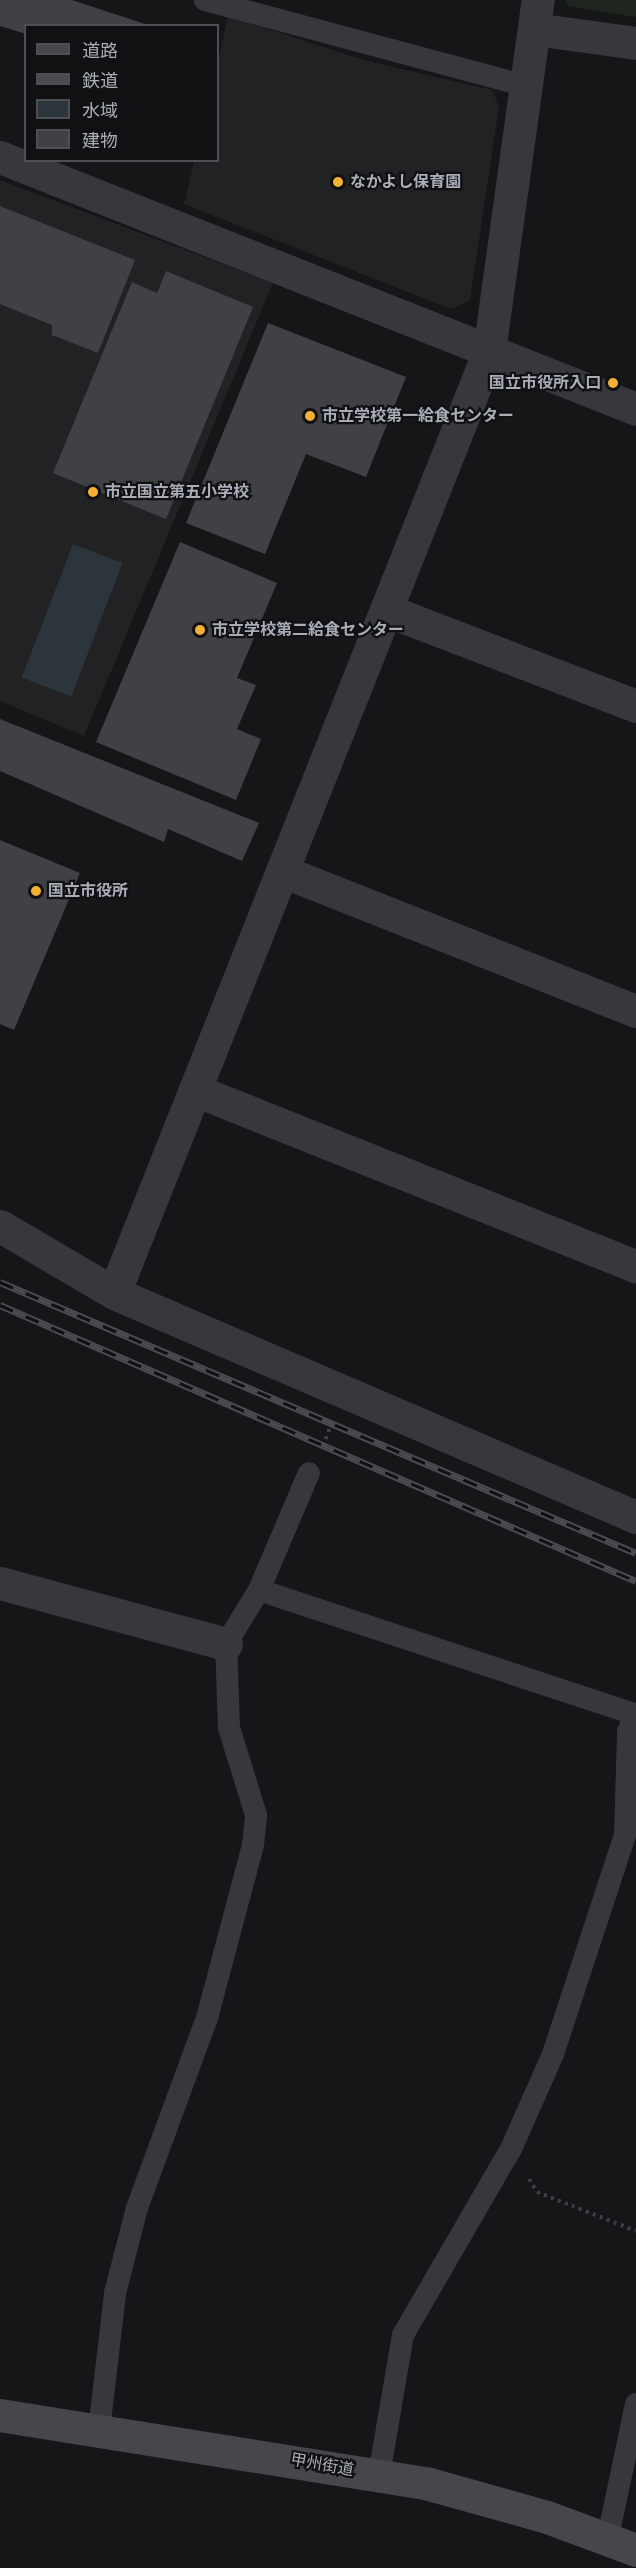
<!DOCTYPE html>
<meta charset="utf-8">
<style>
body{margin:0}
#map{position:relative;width:636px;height:2568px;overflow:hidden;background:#161618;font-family:Cabin,"Noto Sans JP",sans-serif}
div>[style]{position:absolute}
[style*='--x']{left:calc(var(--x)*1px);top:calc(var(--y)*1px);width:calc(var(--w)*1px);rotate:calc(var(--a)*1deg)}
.built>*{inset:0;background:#222225}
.green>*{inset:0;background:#1e261f}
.water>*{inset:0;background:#2c353c;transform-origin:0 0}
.building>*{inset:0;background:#404145}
.path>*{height:4px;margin-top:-2px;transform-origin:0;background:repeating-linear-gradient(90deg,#3d3f44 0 3px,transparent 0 7.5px)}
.service>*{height:22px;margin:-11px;padding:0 11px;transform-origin:11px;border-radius:11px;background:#37383d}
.minor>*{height:33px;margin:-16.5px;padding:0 16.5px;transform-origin:16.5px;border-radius:16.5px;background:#37383d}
.tertiary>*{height:33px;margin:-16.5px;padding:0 16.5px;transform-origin:16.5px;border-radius:16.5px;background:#37383d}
.secondary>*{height:33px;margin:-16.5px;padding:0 16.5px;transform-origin:16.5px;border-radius:16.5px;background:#45474d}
.rail>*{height:7px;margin-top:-3.5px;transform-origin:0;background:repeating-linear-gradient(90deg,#111113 0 14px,#4a4c52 0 28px);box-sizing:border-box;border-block:2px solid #4a4c52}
.dots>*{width:16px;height:16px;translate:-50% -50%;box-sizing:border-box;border:3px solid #111113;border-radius:50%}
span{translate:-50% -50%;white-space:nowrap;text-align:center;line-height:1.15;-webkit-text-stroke:4.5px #111113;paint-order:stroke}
.poi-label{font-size:16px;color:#a8adb8;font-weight:700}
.left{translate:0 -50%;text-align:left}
.right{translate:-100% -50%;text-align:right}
.street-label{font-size:16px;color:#a8adb8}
.legend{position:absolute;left:24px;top:24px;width:195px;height:138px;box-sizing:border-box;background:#111113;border:2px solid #4d4f55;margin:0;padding:8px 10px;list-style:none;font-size:18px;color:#a8adb8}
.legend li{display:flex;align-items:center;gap:12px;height:30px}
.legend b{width:30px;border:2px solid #4d4f55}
</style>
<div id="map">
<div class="built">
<i style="clip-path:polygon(228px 16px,364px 60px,492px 90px,499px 107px,470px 300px,451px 309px,184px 204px,194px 161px,218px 160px,218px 61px)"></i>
<i style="clip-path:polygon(0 180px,273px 283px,84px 736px,0 701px)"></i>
</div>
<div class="green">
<i style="clip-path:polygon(565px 0,636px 0,636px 17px,568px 6px)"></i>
</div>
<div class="water">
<i style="left:73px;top:544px;width:53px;height:143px;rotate:21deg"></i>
</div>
<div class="building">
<i style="clip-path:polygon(0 0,72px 0,151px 26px,26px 26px,26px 34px,0 26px)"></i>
<i style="clip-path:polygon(0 206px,135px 260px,98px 353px,52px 335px,52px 325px,0 304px)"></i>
<i style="clip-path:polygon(166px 271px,253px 307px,166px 519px,53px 473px,132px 282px,157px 293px)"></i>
<i style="clip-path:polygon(268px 323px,406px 377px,366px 477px,306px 454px,265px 554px,186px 523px)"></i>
<i style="clip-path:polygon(180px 542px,277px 583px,237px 678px,256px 685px,237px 729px,261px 739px,236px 800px,96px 742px)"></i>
<i style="clip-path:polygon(0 719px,259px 823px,242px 861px,168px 829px,164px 842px,0 771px)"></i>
<i style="clip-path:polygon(0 840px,80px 873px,14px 1030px,0 1024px)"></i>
</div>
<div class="path">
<i style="--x:323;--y:1446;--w:22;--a:-69"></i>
<i style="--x:529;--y:2179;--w:15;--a:58"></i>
<i style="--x:537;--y:2192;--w:106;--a:21.5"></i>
</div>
<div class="service">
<i style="--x:205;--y:0;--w:332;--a:15"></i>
<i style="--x:259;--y:1590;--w:397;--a:18.3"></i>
<i style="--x:99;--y:2430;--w:138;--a:-83.3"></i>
<i style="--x:115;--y:2293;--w:88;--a:-75.5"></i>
<i style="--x:137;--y:2208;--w:202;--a:-69.8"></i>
<i style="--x:207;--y:2018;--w:179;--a:-75.1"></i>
<i style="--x:253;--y:1845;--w:30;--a:-84"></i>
<i style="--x:256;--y:1815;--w:91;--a:-107.2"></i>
<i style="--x:229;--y:1728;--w:84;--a:-92"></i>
<i style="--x:226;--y:1644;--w:63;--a:-58.6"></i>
<i style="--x:259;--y:1590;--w:127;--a:-66.9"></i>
<i style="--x:379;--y:2475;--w:142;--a:-80.3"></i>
<i style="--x:403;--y:2335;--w:215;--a:-59.9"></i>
<i style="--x:511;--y:2149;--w:104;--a:-66.1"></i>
<i style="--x:553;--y:2054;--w:231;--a:-71.8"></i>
<i style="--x:625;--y:1835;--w:103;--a:-88.3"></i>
<i style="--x:628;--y:1732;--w:17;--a:-69"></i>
<i style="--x:608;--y:2537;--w:136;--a:-78.1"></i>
</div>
<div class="minor">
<i style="--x:534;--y:29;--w:103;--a:7.8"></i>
<i style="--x:386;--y:610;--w:268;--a:21"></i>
<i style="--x:282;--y:871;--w:381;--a:21.6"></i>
<i style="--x:195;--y:1090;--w:475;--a:21.8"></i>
<i style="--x:114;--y:1293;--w:1014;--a:-68.29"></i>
<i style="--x:489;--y:351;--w:354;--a:-82.1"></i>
<i style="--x:0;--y:1583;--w:234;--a:15.1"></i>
</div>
<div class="tertiary">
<i style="--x:0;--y:157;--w:684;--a:21.61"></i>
<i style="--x:0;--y:1226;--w:132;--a:30.4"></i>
<i style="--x:114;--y:1293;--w:568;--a:23.23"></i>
</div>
<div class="secondary">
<i style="--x:0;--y:2415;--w:435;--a:9.1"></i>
<i style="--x:429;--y:2484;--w:123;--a:15.6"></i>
<i style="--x:547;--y:2517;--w:95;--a:20.3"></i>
</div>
<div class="rail">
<i style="--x:0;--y:1282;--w:691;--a:23.08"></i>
<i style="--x:0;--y:1305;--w:693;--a:23.46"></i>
</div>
<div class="dots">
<i style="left:338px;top:182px;background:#f2b134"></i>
<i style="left:613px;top:383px;background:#f2b134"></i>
<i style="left:310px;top:416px;background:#f2b134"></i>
<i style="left:93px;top:492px;background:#f2b134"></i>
<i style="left:200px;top:630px;background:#f2b134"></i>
<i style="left:36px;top:891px;background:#f2b134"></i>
</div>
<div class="poi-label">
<span class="left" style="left:350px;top:182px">なかよし保育園</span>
<span class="right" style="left:601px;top:383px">国立市役所入口</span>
<span class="left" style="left:322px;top:416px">市立学校第一給食センター</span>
<span class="left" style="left:105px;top:492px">市立国立第五小学校</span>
<span class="left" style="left:212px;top:630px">市立学校第二給食センター</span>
<span class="left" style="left:48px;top:891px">国立市役所</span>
</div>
<div class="street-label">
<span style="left:322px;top:2465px;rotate:10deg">甲州街道</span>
</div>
<ul class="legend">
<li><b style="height:8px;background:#45474d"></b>道路</li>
<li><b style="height:8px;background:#4a4c52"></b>鉄道</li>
<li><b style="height:16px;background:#2c353c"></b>水域</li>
<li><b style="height:16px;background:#404145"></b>建物</li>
</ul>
</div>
